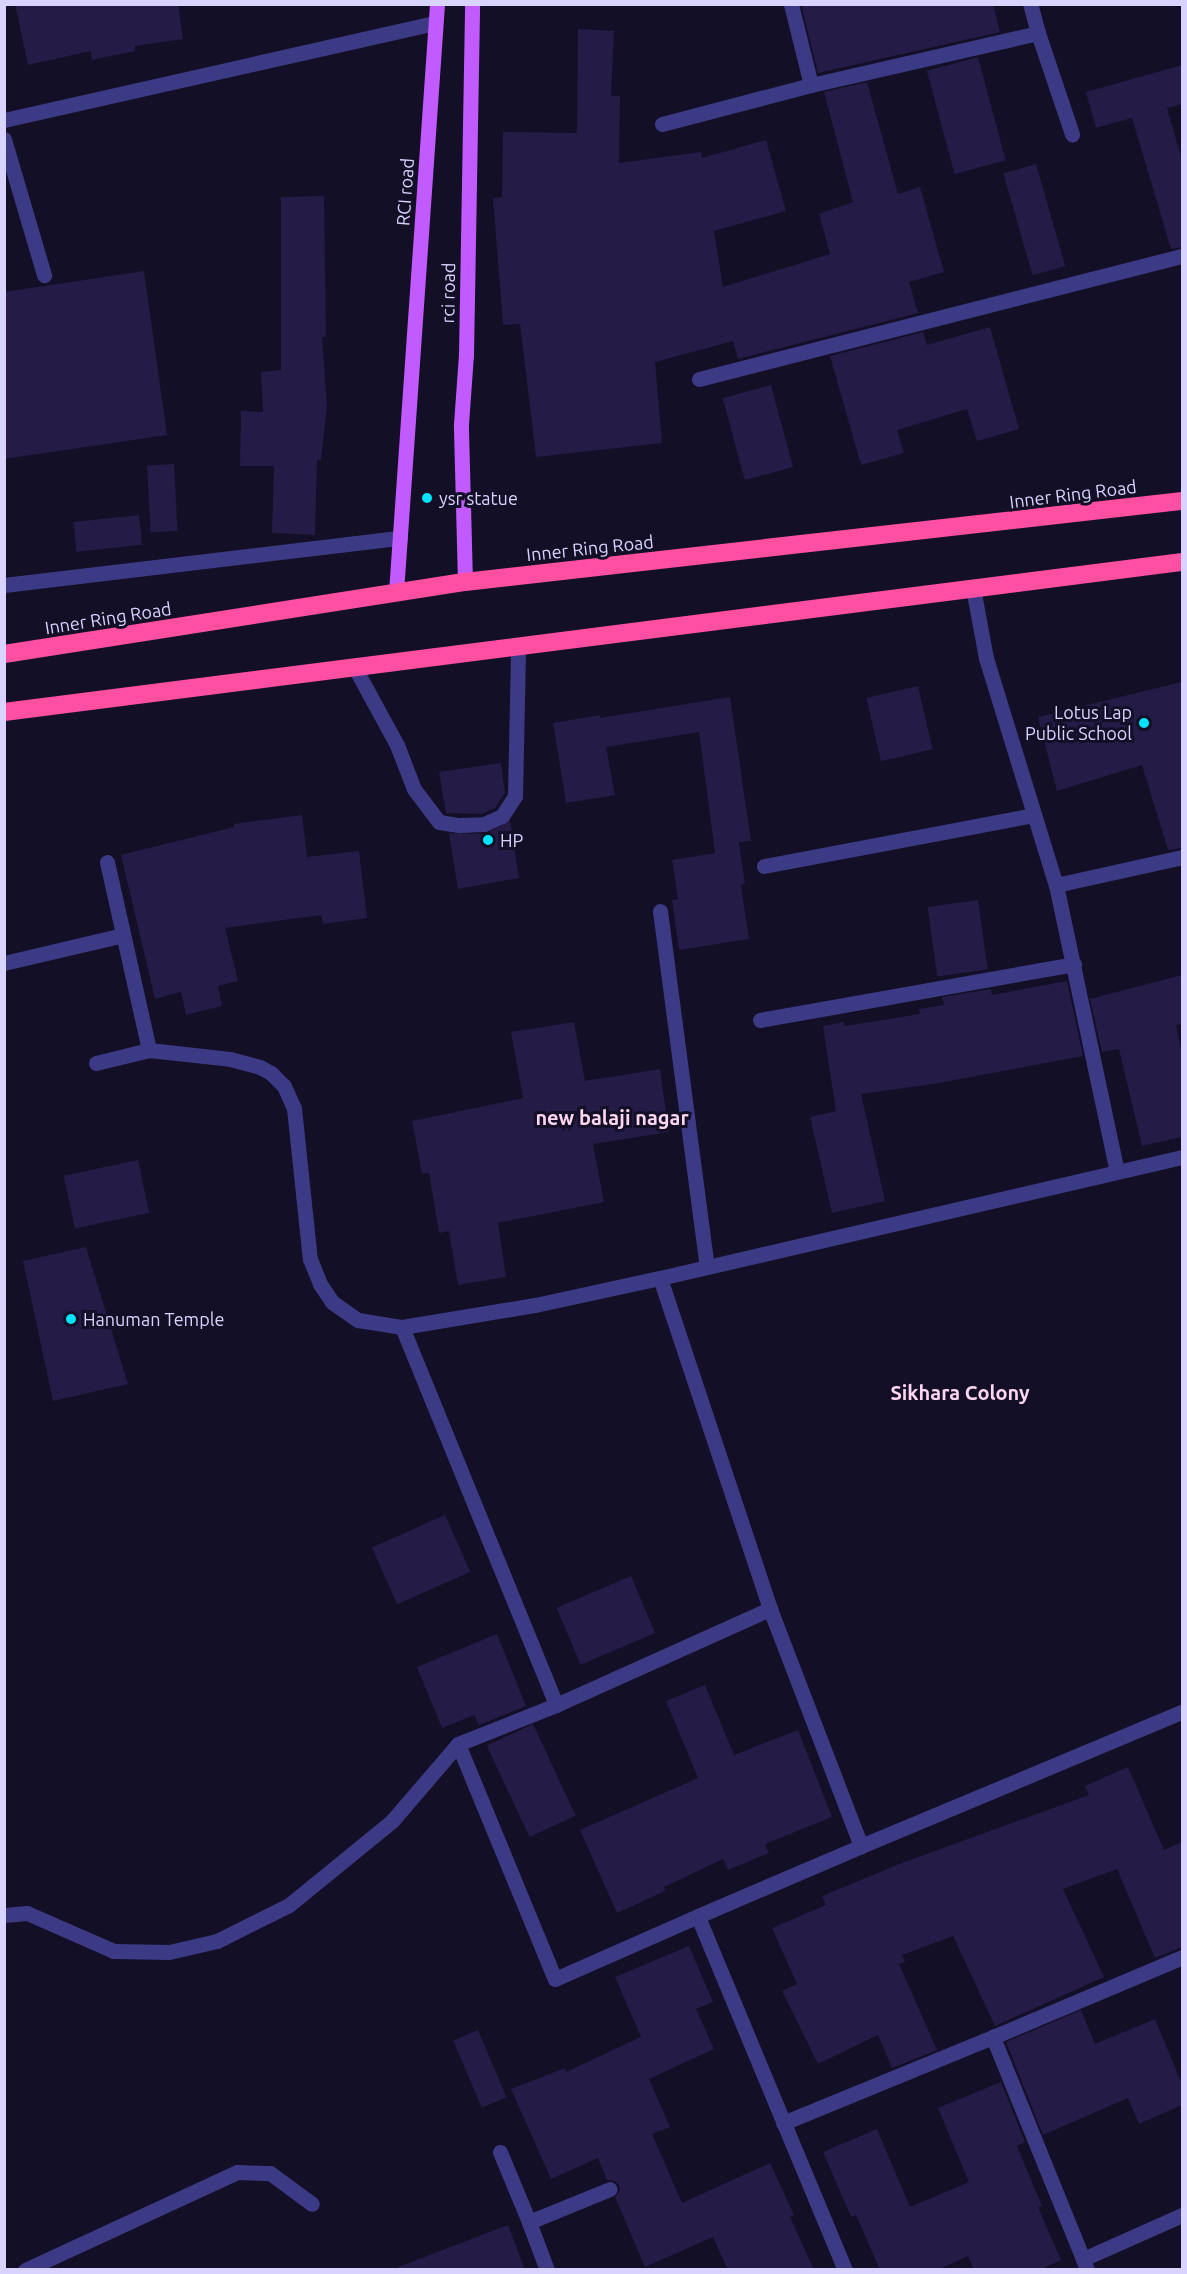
<!DOCTYPE html>
<style>
body{margin:0}
#map{position:relative;width:1187px;height:2274px;overflow:hidden;background:#130f26;font-family:Ubuntu,sans-serif}
div>[style]{position:absolute}
[style*='--x']{left:calc(var(--x)*1px);top:calc(var(--y)*1px);width:calc(var(--w)*1px);rotate:calc(var(--a)*1deg)}
.building>*{inset:0;background:#241b47;transform-origin:0 0}
.minor>*{height:15px;margin:-7.5px;padding:0 7.5px;transform-origin:7.5px;border-radius:7.5px;background:#3d3a85}
.major>*{height:15px;margin:-7.5px;padding:0 7.5px;transform-origin:7.5px;border-radius:7.5px;background:#c25bff}
.highway>*{height:18px;margin:-9px;padding:0 9px;transform-origin:9px;border-radius:9px;background:#ff4fa3}
.dots>*{width:16px;height:16px;translate:-50% -50%;box-sizing:border-box;border:3px solid #130f26;border-radius:50%}
span{translate:-50% -50%;white-space:nowrap;text-align:center;line-height:1.15;-webkit-text-stroke:6px #130f26;paint-order:stroke}
.street-label{font-size:18px;color:#d9d4ff}
.poi-label{font-size:18px;color:#d9d4ff}
.left{translate:0 -50%;text-align:left}
.right{translate:-100% -50%;text-align:right}
.neighbourhood-label{font-size:20px;color:#ffd6f0;font-weight:700}
.frame{position:absolute;inset:0;border:6px solid #d9d4ff;pointer-events:none}
</style>
<div id="map">
<div class="building">
<i style="clip-path:polygon(15px 4px,178px 4px,183px 39px,135px 46px,135px 51px,92px 60px,91px 51px,28px 65px)"></i>
<i style="clip-path:polygon(801px 4px,993px 4px,1000px 32px,818px 73px)"></i>
<i style="clip-path:polygon(578px 29px,614px 31px,611px 96px,620px 96px,619px 163px,701px 152px,702px 158px,766px 140px,786px 211px,714px 231px,723px 287px,830px 254px,819px 214px,853px 202px,824px 92px,867px 82px,898px 194px,920px 187px,944px 272px,909px 282px,918px 313px,738px 359px,733px 341px,655px 362px,662px 443px,536px 457px,520px 324px,503px 325px,493px 198px,502px 197px,503px 132px,577px 133px)"></i>
<i style="left:978px;top:57px;width:107px;height:53px;rotate:75deg"></i>
<i style="clip-path:polygon(1182px 65px,1182px 104px,1167px 108px,1182px 160px,1182px 247px,1171px 249px,1132px 118px,1096px 128px,1086px 92px)"></i>
<i style="left:1036px;top:164px;width:106px;height:34px;rotate:74deg"></i>
<i style="clip-path:polygon(324px 196px,326px 337px,322px 337px,327px 406px,321px 460px,317px 460px,315px 535px,272px 533px,274px 466px,240px 466px,241px 411px,263px 412px,261px 372px,281px 370px,281px 197px)"></i>
<i style="clip-path:polygon(144px 271px,167px 435px,4px 459px,4px 292px)"></i>
<i style="clip-path:polygon(990px 327px,1019px 429px,977px 441px,967px 409px,897px 430px,904px 453px,861px 465px,830px 356px,923px 332px,927px 345px)"></i>
<i style="left:771px;top:385px;width:85px;height:50px;rotate:75deg"></i>
<i style="left:174px;top:464px;width:67px;height:27px;rotate:87deg"></i>
<i style="left:139px;top:515px;width:30px;height:66px;rotate:84deg"></i>
<i style="clip-path:polygon(1182px 682px,1182px 848px,1168px 850px,1142px 765px,1057px 791px,1038px 717px)"></i>
<i style="left:918px;top:686px;width:65px;height:53px;rotate:77deg"></i>
<i style="clip-path:polygon(730px 697px,751px 841px,739px 842px,745px 884px,741px 885px,749px 939px,679px 950px,672px 900px,678px 899px,672px 860px,715px 853px,699px 732px,606px 747px,615px 795px,566px 803px,553px 723px,600px 715px,600px 718px)"></i>
<i style="clip-path:polygon(501px 763px,505px 793px,495px 808px,482px 814px,446px 813px,439px 772px)"></i>
<i style="clip-path:polygon(302px 815px,307px 857px,359px 851px,367px 918px,323px 924px,321px 915px,225px 928px,238px 981px,218px 986px,222px 1006px,186px 1015px,181px 992px,155px 999px,121px 855px,234px 827px,234px 824px)"></i>
<i style="clip-path:polygon(510px 821px,519px 878px,458px 889px,449px 833px,485px 834px)"></i>
<i style="left:978px;top:900px;width:70px;height:51px;rotate:82deg"></i>
<i style="clip-path:polygon(1182px 975px,1182px 1024px,1176px 1025px,1182px 1054px,1182px 1137px,1142px 1146px,1119px 1049px,1102px 1052px,1090px 999px)"></i>
<i style="clip-path:polygon(1067px 981px,1083px 1056px,933px 1084px,861px 1094px,885px 1201px,832px 1213px,810px 1117px,836px 1111px,823px 1026px,844px 1022px,845px 1026px,920px 1014px,919px 1009px,944px 1005px,942px 997px,991px 989px,992px 995px)"></i>
<i style="clip-path:polygon(574px 1022px,585px 1081px,660px 1069px,669px 1132px,593px 1144px,604px 1202px,498px 1223px,506px 1277px,458px 1285px,449px 1231px,439px 1233px,429px 1173px,422px 1174px,412px 1121px,523px 1098px,511px 1032px)"></i>
<i style="left:138px;top:1160px;width:54px;height:76px;rotate:78deg"></i>
<i style="clip-path:polygon(86px 1247px,128px 1384px,53px 1401px,23px 1261px)"></i>
<i style="left:445px;top:1515px;width:62px;height:80px;rotate:66deg"></i>
<i style="left:631px;top:1576px;width:62px;height:81px;rotate:67deg"></i>
<i style="clip-path:polygon(497px 1634px,526px 1706px,479px 1725px,474px 1715px,442px 1728px,417px 1667px)"></i>
<i style="clip-path:polygon(705px 1685px,734px 1755px,798px 1730px,832px 1817px,765px 1844px,769px 1853px,728px 1870px,723px 1859px,664px 1887px,665px 1891px,617px 1913px,580px 1830px,698px 1778px,666px 1701px)"></i>
<i style="left:533px;top:1724px;width:101px;height:51px;rotate:65deg"></i>
<i style="clip-path:polygon(1128px 1767px,1164px 1850px,1182px 1842px,1182px 1947px,1155px 1958px,1117px 1869px,1063px 1889px,1104px 1977px,995px 2026px,953px 1936px,902px 1955px,905px 1962px,899px 1964px,937px 2050px,892px 2068px,878px 2035px,818px 2064px,782px 1991px,797px 1984px,772px 1928px,826px 1905px,822px 1896px,902px 1863px,1089px 1795px,1085px 1786px)"></i>
<i style="clip-path:polygon(689px 1946px,713px 2002px,696px 2009px,714px 2049px,649px 2079px,670px 2127px,652px 2134px,682px 2203px,770px 2163px,794px 2215px,790px 2217px,814px 2270px,728px 2270px,713px 2237px,645px 2267px,615px 2197px,620px 2191px,619px 2185px,615px 2181px,607px 2180px,598px 2158px,551px 2179px,511px 2089px,565px 2068px,566px 2072px,641px 2037px,615px 1977px)"></i>
<i style="clip-path:polygon(1081px 2010px,1095px 2044px,1155px 2019px,1182px 2084px,1182px 2105px,1139px 2124px,1128px 2098px,1043px 2135px,1006px 2042px)"></i>
<i style="left:478px;top:2030px;width:73px;height:27px;rotate:67deg"></i>
<i style="clip-path:polygon(1001px 2082px,1025px 2142px,1017px 2146px,1042px 2206px,1038px 2207px,1061px 2260px,1039px 2270px,974px 2270px,968px 2256px,937px 2270px,880px 2270px,856px 2215px,851px 2217px,823px 2152px,877px 2129px,910px 2207px,969px 2182px,938px 2108px)"></i>
<i style="clip-path:polygon(508px 2225px,525px 2270px,399px 2270px,398px 2267px)"></i>
</div>
<div class="minor">
<i style="--x:1038;--y:33;--w:107;--a:71.4"></i>
<i style="--x:811;--y:85;--w:233;--a:-12.9"></i>
<i style="--x:1038;--y:33;--w:30;--a:-105"></i>
<i style="--x:4;--y:120;--w:442;--a:-12.7"></i>
<i style="--x:662;--y:124;--w:154;--a:-14.7"></i>
<i style="--x:811;--y:85;--w:83;--a:-103.9"></i>
<i style="--x:4;--y:139;--w:142;--a:73.6"></i>
<i style="--x:699;--y:379;--w:498;--a:-14.3"></i>
<i style="--x:4;--y:585;--w:399;--a:-6.8"></i>
<i style="--x:973;--y:588;--w:71;--a:79.5"></i>
<i style="--x:986;--y:658;--w:238;--a:72.9"></i>
<i style="--x:1056;--y:885;--w:292;--a:78"></i>
<i style="--x:355;--y:668;--w:88;--a:61.4"></i>
<i style="--x:397;--y:745;--w:47;--a:68.9"></i>
<i style="--x:414;--y:789;--w:41;--a:52.9"></i>
<i style="--x:439;--y:822;--w:20;--a:9"></i>
<i style="--x:459;--y:825;--w:25;--a:-2"></i>
<i style="--x:484;--y:824;--w:20;--a:-24"></i>
<i style="--x:502;--y:816;--w:24;--a:-57"></i>
<i style="--x:515;--y:796;--w:149;--a:-88.8"></i>
<i style="--x:107;--y:862;--w:193;--a:77.4"></i>
<i style="--x:764;--y:866;--w:275;--a:-10.7"></i>
<i style="--x:1056;--y:885;--w:129;--a:-12.5"></i>
<i style="--x:660;--y:911;--w:359;--a:82.5"></i>
<i style="--x:4;--y:963;--w:122;--a:-13.2"></i>
<i style="--x:760;--y:1020;--w:319;--a:-10.1"></i>
<i style="--x:96;--y:1063;--w:55;--a:-13.8"></i>
<i style="--x:149;--y:1050;--w:81;--a:6.3"></i>
<i style="--x:230;--y:1059;--w:31;--a:15"></i>
<i style="--x:260;--y:1067;--w:13;--a:29"></i>
<i style="--x:271;--y:1073;--w:18;--a:45"></i>
<i style="--x:284;--y:1086;--w:24;--a:66"></i>
<i style="--x:294;--y:1108;--w:152;--a:84"></i>
<i style="--x:310;--y:1259;--w:27;--a:68"></i>
<i style="--x:320;--y:1284;--w:22;--a:56"></i>
<i style="--x:332;--y:1302;--w:32;--a:35"></i>
<i style="--x:358;--y:1320;--w:45;--a:9"></i>
<i style="--x:402;--y:1327;--w:135;--a:-9.4"></i>
<i style="--x:535;--y:1305;--w:128;--a:-12.2"></i>
<i style="--x:1182;--y:1157;--w:536;--a:166.95"></i>
<i style="--x:660;--y:1278;--w:349;--a:71.6"></i>
<i style="--x:770;--y:1609;--w:254;--a:69"></i>
<i style="--x:861;--y:1846;--w:348;--a:-22.7"></i>
<i style="--x:402;--y:1327;--w:408;--a:67.8"></i>
<i style="--x:556;--y:1705;--w:235;--a:-24.2"></i>
<i style="--x:556;--y:1705;--w:105;--a:158.3"></i>
<i style="--x:458;--y:1744;--w:254;--a:67.6"></i>
<i style="--x:555;--y:1979;--w:156;--a:-23.8"></i>
<i style="--x:4;--y:1915;--w:23;--a:-5"></i>
<i style="--x:27;--y:1913;--w:95;--a:23.6"></i>
<i style="--x:114;--y:1951;--w:55;--a:1"></i>
<i style="--x:169;--y:1952;--w:49;--a:-12.9"></i>
<i style="--x:217;--y:1941;--w:80;--a:-26.6"></i>
<i style="--x:289;--y:1905;--w:133;--a:-39.2"></i>
<i style="--x:392;--y:1821;--w:101;--a:-49.4"></i>
<i style="--x:783;--y:2123;--w:227;--a:-22.3"></i>
<i style="--x:500;--y:2152;--w:76;--a:67.5"></i>
<i style="--x:1083;--y:2259;--w:240;--a:-112.1"></i>
<i style="--x:993;--y:2037;--w:205;--a:-22.9"></i>
<i style="--x:25;--y:2270;--w:234;--a:-24.8"></i>
<i style="--x:237;--y:2172;--w:33;--a:2"></i>
<i style="--x:270;--y:2173;--w:52;--a:36.4"></i>
<i style="--x:547;--y:2270;--w:51;--a:-110.6"></i>
<i style="--x:529;--y:2222;--w:87;--a:-22.2"></i>
<i style="--x:845;--y:2270;--w:383;--a:-112.6"></i>
<i style="--x:698;--y:1916;--w:177;--a:-23.2"></i>
<i style="--x:1087;--y:2270;--w:12;--a:-110"></i>
<i style="--x:1083;--y:2259;--w:108;--a:-24"></i>
</div>
<div class="major">
<i style="--x:465;--y:582;--w:158;--a:-91.5"></i>
<i style="--x:461;--y:424;--w:69;--a:-85.9"></i>
<i style="--x:466;--y:355;--w:351;--a:-89"></i>
<i style="--x:396;--y:592;--w:589;--a:-86.01"></i>
</div>
<div class="highway">
<i style="--x:4;--y:654;--w:467;--a:-8.9"></i>
<i style="--x:465;--y:582;--w:722;--a:-6.45"></i>
<i style="--x:4;--y:712;--w:1188;--a:-7.26"></i>
</div>
<div class="dots">
<i style="left:427px;top:498px;background:#00e5ff"></i>
<i style="left:1144px;top:723px;background:#00e5ff"></i>
<i style="left:488px;top:840px;background:#00e5ff"></i>
<i style="left:71px;top:1319px;background:#00e5ff"></i>
</div>
<div class="street-label">
<span style="left:405px;top:192px;rotate:-86deg">RCI road</span>
<span style="left:448px;top:293px;rotate:-89deg">rci road</span>
<span style="left:1073px;top:494px;rotate:-7deg">Inner Ring Road</span>
<span style="left:590px;top:548px;rotate:-6deg">Inner Ring Road</span>
<span style="left:108px;top:618px;rotate:-9deg">Inner Ring Road</span>
</div>
<div class="poi-label">
<span class="left" style="left:439px;top:498px">ysr statue</span>
<span class="right" style="left:1132px;top:723px">Lotus Lap<br>Public School</span>
<span class="left" style="left:500px;top:840px">HP</span>
<span class="left" style="left:83px;top:1319px">Hanuman Temple</span>
</div>
<div class="neighbourhood-label">
<span style="left:612px;top:1117px">new balaji nagar</span>
<span style="left:960px;top:1392px">Sikhara Colony</span>
</div>
<div class="frame"></div>
</div>
